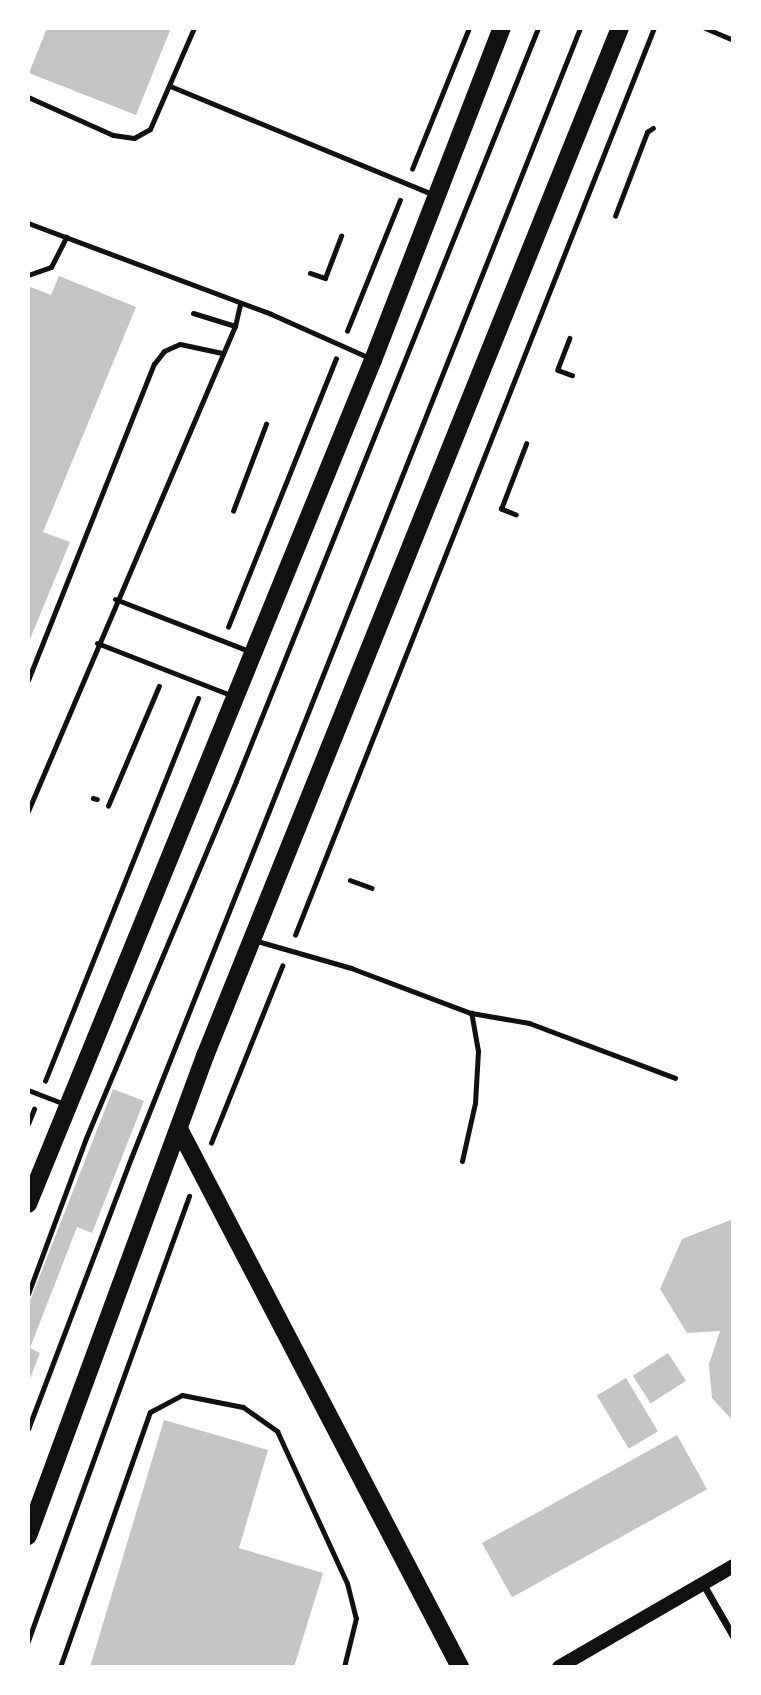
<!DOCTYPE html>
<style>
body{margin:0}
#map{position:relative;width:761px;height:1695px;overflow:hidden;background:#fff;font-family:Overpass,sans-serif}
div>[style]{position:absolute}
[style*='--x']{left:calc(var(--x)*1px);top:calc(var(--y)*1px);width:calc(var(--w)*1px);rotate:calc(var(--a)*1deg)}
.building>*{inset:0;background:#c4c4c4;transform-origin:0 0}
.path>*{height:4.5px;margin:-2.25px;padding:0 2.25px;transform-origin:2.25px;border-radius:2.25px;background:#111}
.service>*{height:5px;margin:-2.5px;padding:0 2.5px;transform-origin:2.5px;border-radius:2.5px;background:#111}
.minor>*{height:7px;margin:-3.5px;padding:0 3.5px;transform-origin:3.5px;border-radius:3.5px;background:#111}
.secondary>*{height:14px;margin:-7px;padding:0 7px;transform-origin:7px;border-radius:7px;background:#111}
.primary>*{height:18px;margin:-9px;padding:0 9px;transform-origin:9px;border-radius:9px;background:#111}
span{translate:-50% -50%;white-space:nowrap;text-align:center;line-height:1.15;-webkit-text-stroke:6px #fff;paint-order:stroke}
.frame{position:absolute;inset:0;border:30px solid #fff;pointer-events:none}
</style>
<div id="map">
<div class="building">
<i style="clip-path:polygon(47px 28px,171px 28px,136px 115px,29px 73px)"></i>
<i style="clip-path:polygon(59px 276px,136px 307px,43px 532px,70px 542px,28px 644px,28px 286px,51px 295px)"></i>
<i style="clip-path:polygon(113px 1089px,144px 1101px,92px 1233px,77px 1227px,30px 1348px,40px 1353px,28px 1384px,28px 1306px)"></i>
<i style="clip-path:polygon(733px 1219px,733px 1421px,712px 1398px,709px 1364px,720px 1331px,687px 1333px,660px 1289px,682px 1239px)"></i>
<i style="left:668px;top:1353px;width:33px;height:42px;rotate:57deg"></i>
<i style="left:626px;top:1378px;width:62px;height:34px;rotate:59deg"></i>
<i style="clip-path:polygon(164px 1420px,268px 1450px,239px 1548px,323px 1573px,294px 1667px,90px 1667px)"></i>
<i style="left:677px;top:1435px;width:62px;height:223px;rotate:61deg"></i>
</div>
<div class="path">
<i style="--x:412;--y:169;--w:152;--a:-68"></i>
<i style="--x:615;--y:216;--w:90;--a:-69.1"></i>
<i style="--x:647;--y:132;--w:7;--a:-34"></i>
<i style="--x:310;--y:273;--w:16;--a:18"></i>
<i style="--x:325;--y:278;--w:45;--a:-69.1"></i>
<i style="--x:347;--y:331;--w:141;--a:-68"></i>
<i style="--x:570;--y:338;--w:34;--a:111"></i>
<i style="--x:558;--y:370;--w:15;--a:20"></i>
<i style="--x:233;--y:511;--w:93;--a:-69.2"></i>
<i style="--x:516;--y:515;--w:16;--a:-158"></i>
<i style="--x:501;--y:509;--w:70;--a:-69"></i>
<i style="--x:228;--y:627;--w:289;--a:-68.1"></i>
<i style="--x:93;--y:798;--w:4;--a:14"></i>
<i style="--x:108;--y:806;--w:130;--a:-67"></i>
<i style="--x:350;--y:880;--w:23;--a:20"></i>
<i style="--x:295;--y:935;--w:975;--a:-68.41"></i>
<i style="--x:45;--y:1081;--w:412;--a:-68.2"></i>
<i style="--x:28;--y:1124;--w:16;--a:-68"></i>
<i style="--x:211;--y:1143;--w:191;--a:-68.1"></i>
<i style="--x:28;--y:1641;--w:473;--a:-70.1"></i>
</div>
<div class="service">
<i style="--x:705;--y:28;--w:30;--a:23"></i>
<i style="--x:170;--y:86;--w:283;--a:22.4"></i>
<i style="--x:28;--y:97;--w:93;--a:24.1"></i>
<i style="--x:113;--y:135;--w:21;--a:8"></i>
<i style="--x:134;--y:138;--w:18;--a:-29"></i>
<i style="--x:150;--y:129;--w:110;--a:-66.5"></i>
<i style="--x:28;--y:223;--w:259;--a:20.5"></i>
<i style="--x:271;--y:314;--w:108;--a:24"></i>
<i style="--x:28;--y:275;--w:24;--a:-19"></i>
<i style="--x:51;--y:267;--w:34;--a:-63"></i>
<i style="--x:193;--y:313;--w:44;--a:17.2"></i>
<i style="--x:115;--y:599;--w:144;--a:21.2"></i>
<i style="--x:97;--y:643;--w:146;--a:21.3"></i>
<i style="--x:28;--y:680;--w:340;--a:-68.3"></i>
<i style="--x:154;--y:364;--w:16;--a:-52"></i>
<i style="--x:164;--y:351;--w:17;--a:-24"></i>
<i style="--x:180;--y:344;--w:43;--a:12.1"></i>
<i style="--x:28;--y:811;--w:527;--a:-66.89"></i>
<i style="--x:235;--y:326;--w:22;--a:-77"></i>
<i style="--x:257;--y:941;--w:98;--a:16"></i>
<i style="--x:351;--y:968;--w:128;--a:20.6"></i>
<i style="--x:471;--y:1013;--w:59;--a:9.8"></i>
<i style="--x:529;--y:1023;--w:156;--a:20.6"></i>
<i style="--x:28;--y:1090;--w:39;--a:21"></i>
<i style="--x:462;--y:1161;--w:59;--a:-77.4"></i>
<i style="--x:475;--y:1103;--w:52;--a:-86.7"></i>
<i style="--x:478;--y:1051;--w:39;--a:-100"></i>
<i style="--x:28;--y:1294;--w:166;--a:-69.6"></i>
<i style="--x:86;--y:1138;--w:387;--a:-67.2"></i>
<i style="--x:236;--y:781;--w:811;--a:-68.15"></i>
<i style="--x:28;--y:1429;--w:290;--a:-69.2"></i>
<i style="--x:131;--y:1158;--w:1216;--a:-68.33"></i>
<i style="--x:60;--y:1667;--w:270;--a:-70.6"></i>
<i style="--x:150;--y:1412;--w:36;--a:-28"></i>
<i style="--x:182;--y:1395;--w:62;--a:11.1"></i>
<i style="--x:243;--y:1407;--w:42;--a:35.2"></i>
<i style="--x:277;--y:1431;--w:167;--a:65.3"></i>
<i style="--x:347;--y:1583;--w:36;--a:76"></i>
<i style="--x:356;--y:1618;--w:50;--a:103.8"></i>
</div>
<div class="minor">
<i style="--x:703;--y:1584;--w:60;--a:60"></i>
</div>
<div class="secondary">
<i style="--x:559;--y:1667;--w:201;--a:-30.1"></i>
</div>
<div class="primary">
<i style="--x:179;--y:1129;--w:607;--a:62.42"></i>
<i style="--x:28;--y:1204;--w:912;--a:-67.77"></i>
<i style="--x:373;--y:360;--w:356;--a:-68.8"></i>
<i style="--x:28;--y:1536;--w:512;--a:-69.76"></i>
<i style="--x:205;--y:1056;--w:1109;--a:-68.02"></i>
</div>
<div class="frame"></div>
</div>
